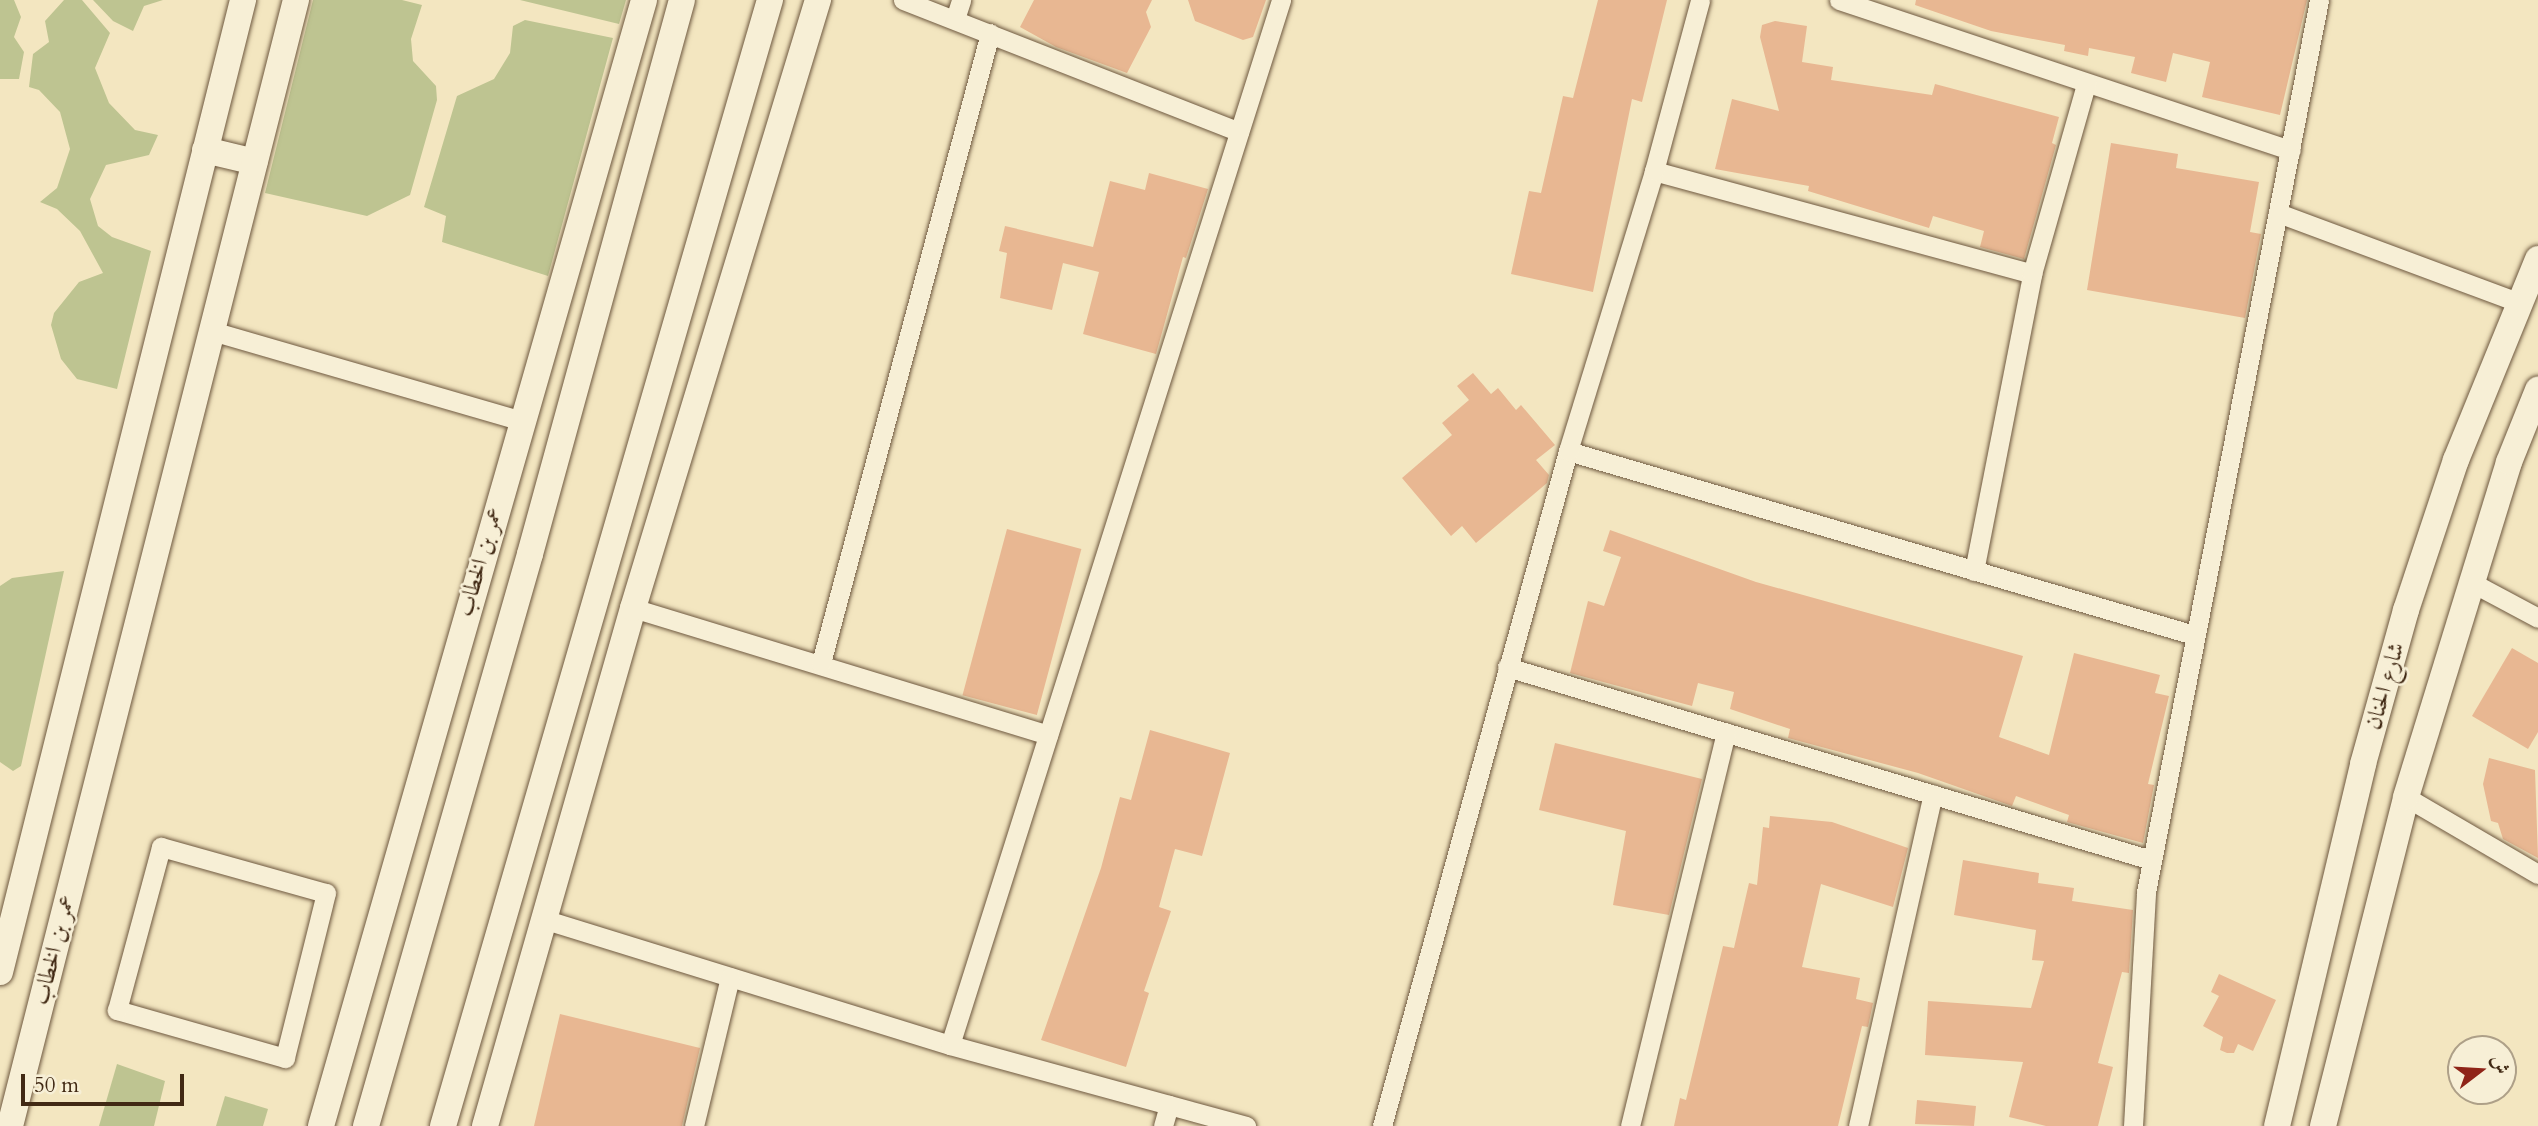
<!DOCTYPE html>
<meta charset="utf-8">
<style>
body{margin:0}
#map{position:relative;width:2538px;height:1126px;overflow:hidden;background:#f3e6c0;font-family:Cardo,Amiri,serif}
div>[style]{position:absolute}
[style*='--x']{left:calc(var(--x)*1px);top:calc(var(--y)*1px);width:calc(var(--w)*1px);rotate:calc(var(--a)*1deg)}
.green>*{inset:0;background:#bec491}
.building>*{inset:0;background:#e8b792;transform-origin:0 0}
.roads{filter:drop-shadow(0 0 2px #6e583f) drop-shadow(0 0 2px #6e583f)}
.street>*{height:19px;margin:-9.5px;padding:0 9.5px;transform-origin:9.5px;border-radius:9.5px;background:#f7efd6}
.secondary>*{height:26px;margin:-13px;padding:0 13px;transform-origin:13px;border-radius:13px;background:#f7efd6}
span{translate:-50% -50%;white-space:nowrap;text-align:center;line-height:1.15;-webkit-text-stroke:5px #f7efd6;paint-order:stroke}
.street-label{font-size:23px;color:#412914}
.north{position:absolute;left:2447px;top:1035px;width:70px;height:70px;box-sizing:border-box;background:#f7efd6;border:2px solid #aea088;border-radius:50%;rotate:73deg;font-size:19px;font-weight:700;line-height:28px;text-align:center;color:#412914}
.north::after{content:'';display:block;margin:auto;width:24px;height:32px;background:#8f2418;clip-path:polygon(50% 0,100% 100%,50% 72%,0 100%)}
.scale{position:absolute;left:21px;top:1074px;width:163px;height:32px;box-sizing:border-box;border:4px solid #412914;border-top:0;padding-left:9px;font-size:21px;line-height:24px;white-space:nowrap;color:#412914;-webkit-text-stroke:5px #f7efd6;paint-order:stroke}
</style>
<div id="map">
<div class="green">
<i style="clip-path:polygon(0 0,14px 0,21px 17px,14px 37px,24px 52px,19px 79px,0 79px)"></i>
<i style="clip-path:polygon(64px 0,82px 0,110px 33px,95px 68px,109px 103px,135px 130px,158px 135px,149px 155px,106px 165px,90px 199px,98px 226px,112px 237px,151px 251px,117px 389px,77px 379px,61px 359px,51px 325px,54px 313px,79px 282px,103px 273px,80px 231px,57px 209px,40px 202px,57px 188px,70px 149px,60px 112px,39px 90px,29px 87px,33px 54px,49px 42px,45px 21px)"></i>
<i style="clip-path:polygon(93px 0,163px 0,144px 6px,133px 31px,113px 21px)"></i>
<i style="clip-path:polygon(313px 0,402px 0,422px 5px,411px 39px,413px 61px,436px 86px,437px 100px,410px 195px,367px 216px,265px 193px)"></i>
<i style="clip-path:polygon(520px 0,626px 0,619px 24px)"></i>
<i style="clip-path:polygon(525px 20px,613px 38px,548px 276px,442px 242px,446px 216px,424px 207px,457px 96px,494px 79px,510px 53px,513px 26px)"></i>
<i style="clip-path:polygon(64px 571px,21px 766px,13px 771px,0 762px,0 586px,12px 578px)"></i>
<i style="clip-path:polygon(117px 1064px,165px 1081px,154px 1126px,99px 1126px)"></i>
<i style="clip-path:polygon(225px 1096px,268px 1109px,263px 1126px,216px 1126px)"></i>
</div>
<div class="building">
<i style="clip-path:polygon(1034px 0,1152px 0,1146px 12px,1151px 27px,1127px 73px,1056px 47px,1020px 27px)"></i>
<i style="clip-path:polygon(1188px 0,1266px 0,1253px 37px,1243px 40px,1195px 21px)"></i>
<i style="clip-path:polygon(1598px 0,1667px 0,1642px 102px,1632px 99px,1593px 292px,1511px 274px,1529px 191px,1541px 193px,1563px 96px,1573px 98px)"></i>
<i style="clip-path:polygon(1916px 0,2307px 0,2280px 115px,2202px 97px,2210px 62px,2173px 53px,2166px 82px,2131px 73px,2135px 57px,2089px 48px,2088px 56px,2064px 51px,2065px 45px,1991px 31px,1915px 5px)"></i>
<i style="clip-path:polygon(1775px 21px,1807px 26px,1802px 62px,1833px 67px,1831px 80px,1932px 95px,1935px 84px,2059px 117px,2052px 143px,2056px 145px,2024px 259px,1980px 247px,1984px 231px,1933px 216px,1929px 228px,1808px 191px,1809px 186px,1715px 169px,1732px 99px,1779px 111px,1760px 37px,1762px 25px)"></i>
<i style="clip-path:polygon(2111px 143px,2178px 154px,2176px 168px,2259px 182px,2250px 232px,2261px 234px,2245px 318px,2087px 290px)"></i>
<i style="clip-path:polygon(1149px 173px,1208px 189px,1186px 258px,1183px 257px,1156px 354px,1083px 334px,1099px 272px,1063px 263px,1052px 310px,1000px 298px,1007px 253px,999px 251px,1005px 226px,1093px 247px,1110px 181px,1145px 190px)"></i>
<i style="clip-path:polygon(1473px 373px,1491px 394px,1498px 388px,1516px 410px,1521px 405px,1555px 445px,1536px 460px,1549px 475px,1547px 483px,1476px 543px,1462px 526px,1451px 536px,1402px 478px,1452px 435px,1442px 423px,1469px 400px,1457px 386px)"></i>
<i style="left:1007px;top:529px;width:77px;height:172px;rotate:15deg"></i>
<i style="clip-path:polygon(1610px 530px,1756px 582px,2023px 656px,1999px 737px,2049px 755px,2074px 653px,2160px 675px,2155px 693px,2169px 696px,2148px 784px,2154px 785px,2143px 843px,2067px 822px,2069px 815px,2016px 796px,2012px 806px,1918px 773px,1788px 738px,1790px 729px,1730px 709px,1734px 692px,1698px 683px,1692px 706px,1570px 673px,1588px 601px,1604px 606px,1621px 557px,1603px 551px)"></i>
<i style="clip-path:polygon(2512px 648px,2538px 663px,2538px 732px,2528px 749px,2472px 716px)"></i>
<i style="clip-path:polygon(1150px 730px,1230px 753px,1202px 856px,1175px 849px,1159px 907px,1171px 911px,1144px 991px,1149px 993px,1126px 1067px,1041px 1040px,1101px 868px,1120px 797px,1131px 800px)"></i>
<i style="clip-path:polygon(1555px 743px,1702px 779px,1669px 915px,1613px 905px,1626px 831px,1539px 810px)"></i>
<i style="clip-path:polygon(2489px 758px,2535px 770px,2538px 858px,2503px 839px,2498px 823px,2491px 821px,2483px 784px)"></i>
<i style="clip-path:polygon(1770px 816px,1832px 822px,1908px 848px,1893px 907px,1821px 884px,1802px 967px,1860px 978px,1856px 999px,1873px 1003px,1868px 1027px,1862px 1026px,1838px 1126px,1674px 1126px,1680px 1098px,1686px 1100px,1723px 946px,1734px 948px,1749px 883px,1757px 885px,1763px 827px,1769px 828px)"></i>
<i style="clip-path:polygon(1963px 860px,2039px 873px,2038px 883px,2074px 888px,2072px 901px,2133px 910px,2129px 973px,2122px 972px,2098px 1063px,2113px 1067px,2098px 1126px,2046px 1126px,2009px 1117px,2023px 1062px,1925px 1055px,1928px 1001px,2031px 1008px,2044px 961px,2032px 960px,2036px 930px,1954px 915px)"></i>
<i style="clip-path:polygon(2219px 974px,2276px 1000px,2253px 1051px,2238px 1044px,2234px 1053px,2227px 1053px,2220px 1050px,2223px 1037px,2203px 1026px,2219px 996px,2211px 992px)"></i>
<i style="clip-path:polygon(560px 1014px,700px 1048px,682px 1126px,534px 1126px)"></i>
<i style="clip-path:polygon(1917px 1100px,1976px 1106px,1974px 1126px,1915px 1124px)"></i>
</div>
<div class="roads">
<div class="street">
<i style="--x:903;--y:0;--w:361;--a:21.4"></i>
<i style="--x:1839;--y:0;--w:476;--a:18.4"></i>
<i style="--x:955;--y:19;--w:20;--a:-72"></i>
<i style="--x:1654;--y:171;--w:392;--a:15.2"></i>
<i style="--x:2278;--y:213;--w:255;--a:20.4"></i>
<i style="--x:212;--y:331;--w:322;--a:16.2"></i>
<i style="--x:1568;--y:451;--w:652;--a:16.38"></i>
<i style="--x:1974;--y:571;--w:303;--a:-78.9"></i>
<i style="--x:2032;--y:274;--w:198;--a:-74.1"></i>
<i style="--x:2471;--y:582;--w:76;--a:28.2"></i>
<i style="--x:633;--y:608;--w:434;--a:17"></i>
<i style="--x:821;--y:663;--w:652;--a:-74.98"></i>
<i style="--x:1507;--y:667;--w:672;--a:16.68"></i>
<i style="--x:2406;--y:797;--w:153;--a:30.3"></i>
<i style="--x:161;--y:847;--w:171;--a:15.6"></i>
<i style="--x:326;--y:893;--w:170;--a:104"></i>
<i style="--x:285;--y:1058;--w:175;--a:-164.1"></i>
<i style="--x:117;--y:1010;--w:169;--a:-74.9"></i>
<i style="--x:546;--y:920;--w:423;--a:17.2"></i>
<i style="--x:950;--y:1045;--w:307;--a:15.3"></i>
<i style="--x:950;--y:1045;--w:1096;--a:-72.42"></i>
<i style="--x:694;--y:1126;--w:153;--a:-76.4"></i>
<i style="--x:1163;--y:1126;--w:22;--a:-74"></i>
<i style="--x:1382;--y:1126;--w:700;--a:-74.59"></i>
<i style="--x:1568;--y:451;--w:293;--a:-72.9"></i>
<i style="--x:1654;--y:171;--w:177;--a:-74.9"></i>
<i style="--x:1630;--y:1126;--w:405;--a:-76.3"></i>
<i style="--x:1858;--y:1126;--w:340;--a:-77.3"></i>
<i style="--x:2133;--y:1126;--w:234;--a:-86.8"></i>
<i style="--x:2146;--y:892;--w:909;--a:-79.02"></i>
</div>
<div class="secondary">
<i style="--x:205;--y:150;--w:51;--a:13.5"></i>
<i style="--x:0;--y:972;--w:1002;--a:-75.96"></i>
<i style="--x:10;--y:1126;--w:1162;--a:-75.75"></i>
<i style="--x:321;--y:1126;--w:1171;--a:-73.99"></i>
<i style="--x:366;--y:1126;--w:595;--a:-74"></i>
<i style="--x:530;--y:554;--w:574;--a:-74.66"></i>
<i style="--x:443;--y:1126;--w:1173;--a:-73.81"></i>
<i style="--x:485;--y:1126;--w:539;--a:-74.05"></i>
<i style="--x:633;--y:608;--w:636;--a:-73.08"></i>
<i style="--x:2277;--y:1126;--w:372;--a:-76.6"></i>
<i style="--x:2363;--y:764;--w:160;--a:-74.4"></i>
<i style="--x:2406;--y:610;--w:158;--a:-71.6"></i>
<i style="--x:2456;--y:460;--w:217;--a:-67.8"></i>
<i style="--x:2323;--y:1126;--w:339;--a:-75.8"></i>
<i style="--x:2406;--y:797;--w:350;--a:-72.9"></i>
<i style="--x:2509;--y:462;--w:78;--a:-68.1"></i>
</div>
</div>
<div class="street-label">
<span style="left:480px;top:562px;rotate:-74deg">عمر بن الخطاب</span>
<span style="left:2385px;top:686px;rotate:-74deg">شارع الحنان</span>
<span style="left:54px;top:950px;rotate:-76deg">عمر بن الخطاب</span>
</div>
<div class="north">ش</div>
<div class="scale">50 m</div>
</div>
